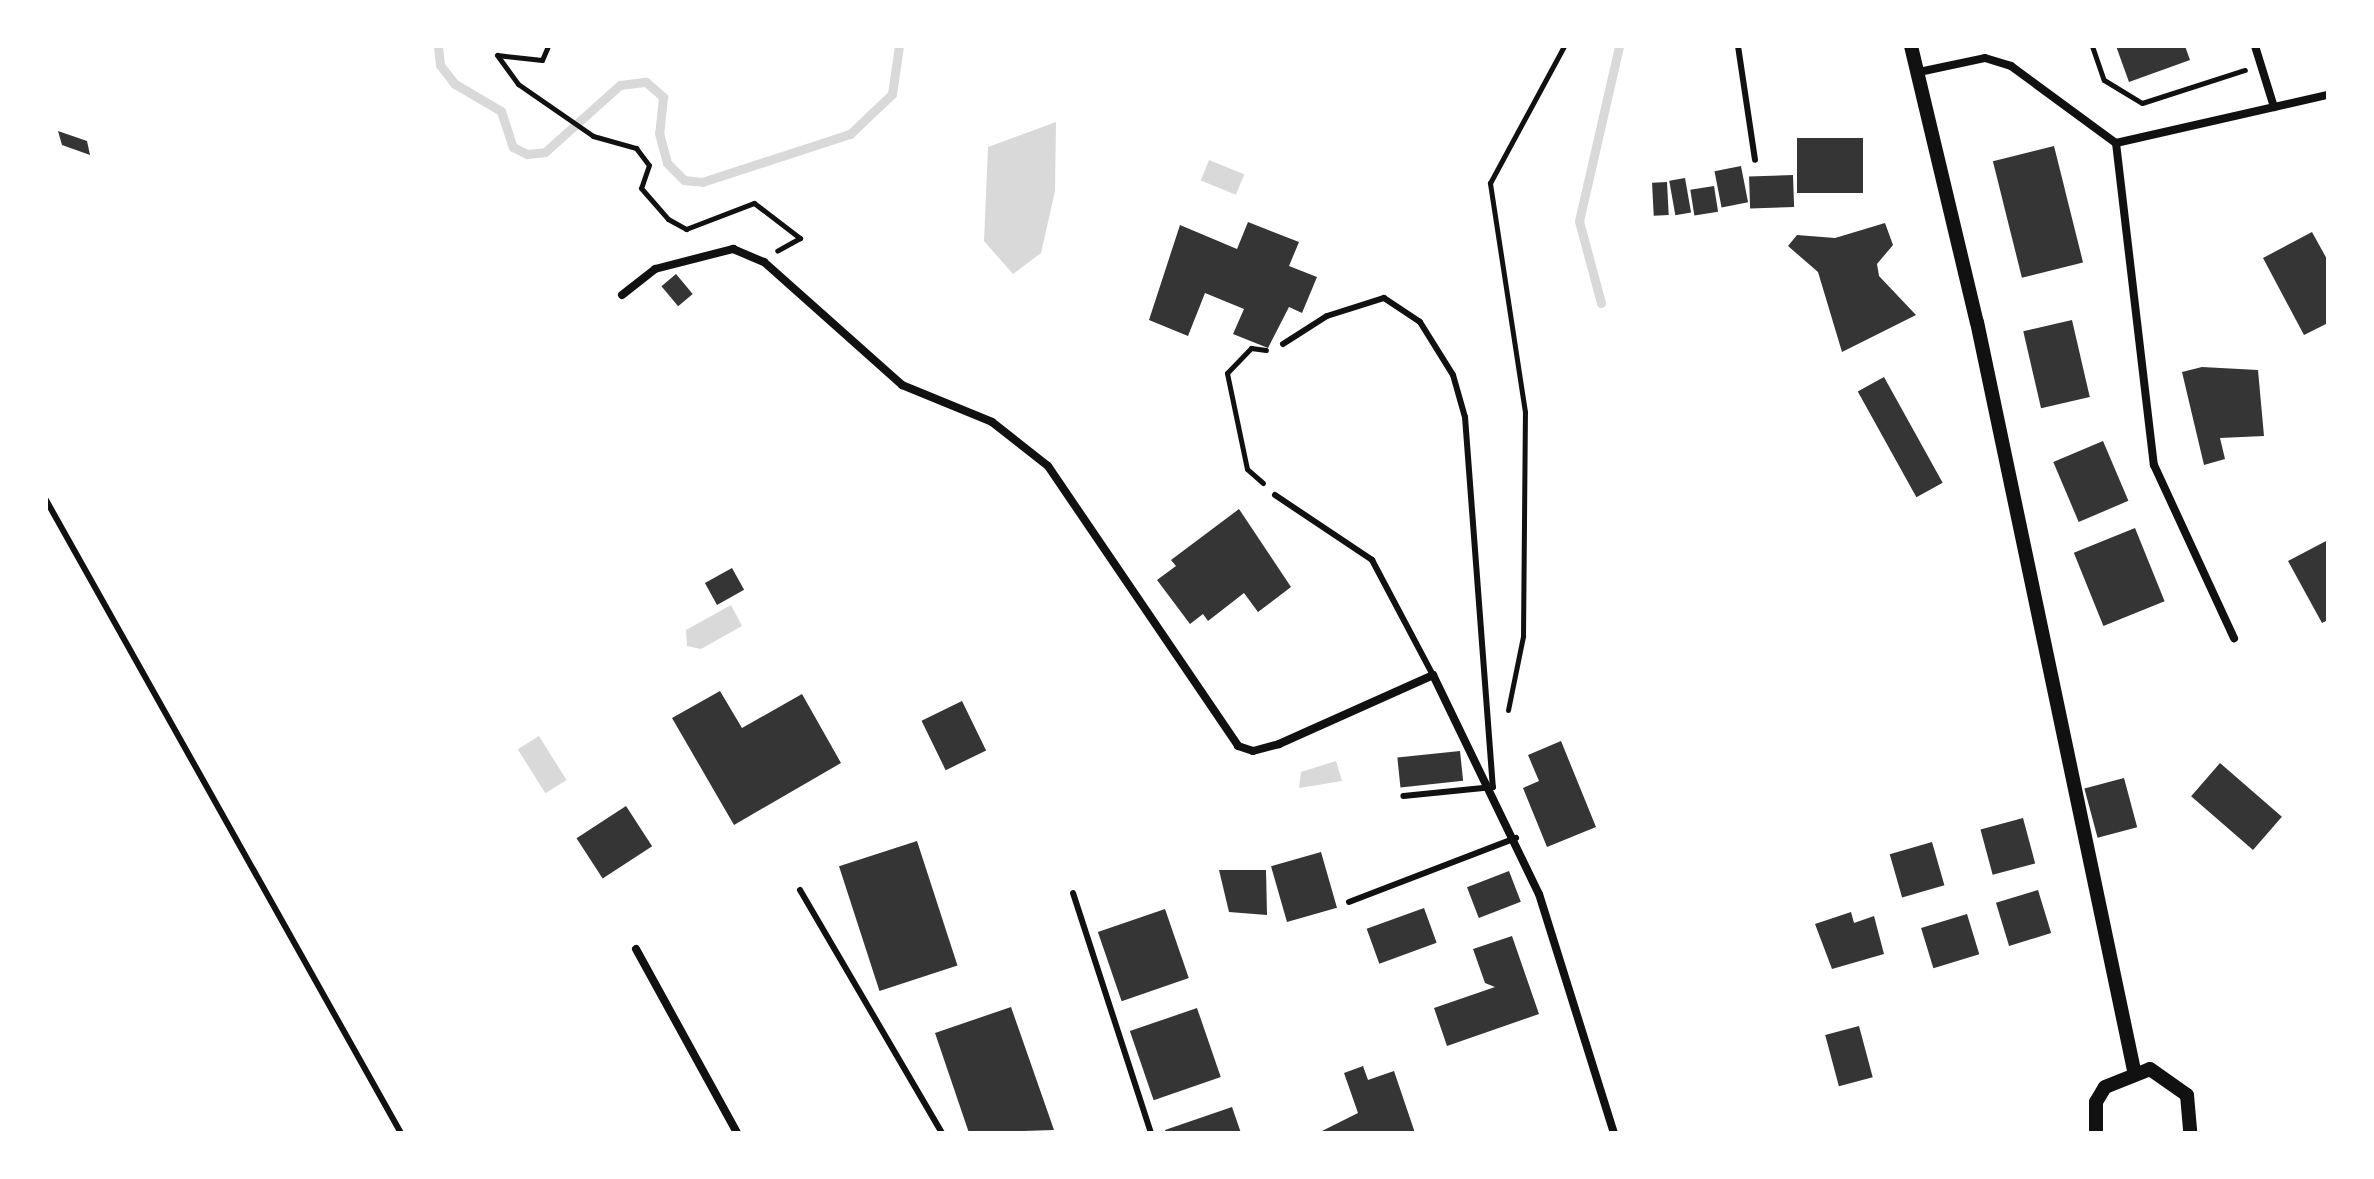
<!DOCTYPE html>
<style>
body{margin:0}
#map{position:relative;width:2374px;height:1179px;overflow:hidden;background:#fff;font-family:"Roboto Serif",serif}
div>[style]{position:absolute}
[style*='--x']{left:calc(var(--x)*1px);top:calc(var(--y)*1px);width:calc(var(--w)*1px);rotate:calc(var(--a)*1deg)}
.water>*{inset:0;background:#d9d9d9;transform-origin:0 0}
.stream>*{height:9px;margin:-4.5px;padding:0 4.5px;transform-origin:4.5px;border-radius:4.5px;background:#d9d9d9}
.building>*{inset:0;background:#353535;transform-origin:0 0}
.path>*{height:5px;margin:-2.5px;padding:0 2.5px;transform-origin:2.5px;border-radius:2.5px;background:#111}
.service>*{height:6px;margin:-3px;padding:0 3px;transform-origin:3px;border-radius:3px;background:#111}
.minor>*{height:8px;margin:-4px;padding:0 4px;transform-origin:4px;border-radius:4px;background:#111}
.tertiary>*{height:14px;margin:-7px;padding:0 7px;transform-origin:7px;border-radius:7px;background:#111}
span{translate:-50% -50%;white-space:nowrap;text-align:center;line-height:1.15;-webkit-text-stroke:7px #fff;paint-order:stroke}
.frame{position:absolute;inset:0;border:48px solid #fff;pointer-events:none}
</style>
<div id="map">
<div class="water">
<i style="clip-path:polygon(1056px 122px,1055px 191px,1041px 253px,1013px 274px,984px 241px,988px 147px)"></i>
<i style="left:1209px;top:160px;width:38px;height:22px;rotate:22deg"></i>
<i style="clip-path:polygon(731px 605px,742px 626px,701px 649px,687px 646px,686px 630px)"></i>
<i style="left:539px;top:736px;width:52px;height:25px;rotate:58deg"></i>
<i style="clip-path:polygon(1336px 761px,1342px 781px,1299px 788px,1301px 772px)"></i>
</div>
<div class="stream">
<i style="--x:438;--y:46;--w:19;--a:84"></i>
<i style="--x:440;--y:65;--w:24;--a:52"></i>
<i style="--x:455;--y:84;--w:53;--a:30.4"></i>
<i style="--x:501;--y:111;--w:38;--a:72"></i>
<i style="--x:513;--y:147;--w:16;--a:27"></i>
<i style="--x:527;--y:154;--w:18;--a:-6"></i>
<i style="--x:545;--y:152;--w:101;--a:-41.8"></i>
<i style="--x:620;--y:85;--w:26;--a:-7"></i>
<i style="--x:646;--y:82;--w:23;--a:41"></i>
<i style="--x:663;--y:97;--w:36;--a:96"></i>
<i style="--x:659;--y:133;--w:31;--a:75"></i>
<i style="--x:667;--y:163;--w:24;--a:45"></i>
<i style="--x:684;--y:180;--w:18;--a:6"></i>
<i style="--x:702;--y:182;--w:156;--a:-18"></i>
<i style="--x:850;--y:134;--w:58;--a:-43.6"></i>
<i style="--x:892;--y:94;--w:49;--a:-81.7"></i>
<i style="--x:1601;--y:303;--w:85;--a:-105"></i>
<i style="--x:1579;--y:221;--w:180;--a:-77.1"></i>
</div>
<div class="building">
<i style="clip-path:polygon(2116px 46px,2185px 46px,2190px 60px,2129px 82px)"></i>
<i style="clip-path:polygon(58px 131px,87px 141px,90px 155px,62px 145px)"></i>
<i style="left:1797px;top:138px;width:66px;height:55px"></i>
<i style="left:2054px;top:146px;width:120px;height:63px;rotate:76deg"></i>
<i style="left:1741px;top:166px;width:37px;height:27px;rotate:79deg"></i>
<i style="left:1793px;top:175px;width:32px;height:44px;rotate:88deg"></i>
<i style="left:1685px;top:178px;width:35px;height:16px;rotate:80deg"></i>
<i style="left:1667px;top:182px;width:33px;height:15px;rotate:87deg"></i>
<i style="left:1714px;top:186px;width:26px;height:24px;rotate:81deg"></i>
<i style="clip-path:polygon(1248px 222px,1299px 242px,1289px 266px,1317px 277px,1302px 313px,1289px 307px,1268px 348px,1233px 334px,1244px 309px,1205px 293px,1188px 336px,1149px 320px,1180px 225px,1237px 249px)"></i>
<i style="clip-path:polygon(1885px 223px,1893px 245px,1877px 264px,1879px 276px,1916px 315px,1842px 352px,1818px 272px,1788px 246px,1797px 235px,1835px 238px)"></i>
<i style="clip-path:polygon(2312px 232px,2328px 261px,2328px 323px,2304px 335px,2263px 258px)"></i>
<i style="left:676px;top:274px;width:26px;height:19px;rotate:50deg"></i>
<i style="left:2072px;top:320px;width:79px;height:50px;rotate:77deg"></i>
<i style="clip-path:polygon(2202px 367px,2258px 370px,2264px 436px,2220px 438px,2225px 459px,2204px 465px,2182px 372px)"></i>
<i style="left:1884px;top:377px;width:121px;height:30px;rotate:61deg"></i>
<i style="left:2103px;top:441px;width:65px;height:54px;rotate:67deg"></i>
<i style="clip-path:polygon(1239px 509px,1291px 587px,1258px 612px,1244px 593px,1208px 621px,1203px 614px,1190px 624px,1157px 580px,1176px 566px,1171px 560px)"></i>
<i style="left:2135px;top:528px;width:79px;height:66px;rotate:68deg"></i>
<i style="clip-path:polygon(2328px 540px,2328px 620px,2322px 623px,2288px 561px)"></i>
<i style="left:732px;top:568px;width:25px;height:31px;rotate:61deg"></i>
<i style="clip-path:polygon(720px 691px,742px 728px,802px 694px,841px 763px,734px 825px,672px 718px)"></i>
<i style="left:962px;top:701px;width:55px;height:45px;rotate:64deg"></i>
<i style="clip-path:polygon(1561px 741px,1596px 827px,1547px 847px,1523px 788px,1539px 781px,1528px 755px)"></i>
<i style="left:1460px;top:751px;width:30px;height:63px;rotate:84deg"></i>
<i style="left:2220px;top:763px;width:82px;height:44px;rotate:41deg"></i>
<i style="left:2124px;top:778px;width:51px;height:41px;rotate:75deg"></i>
<i style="left:626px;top:806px;width:48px;height:59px;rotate:57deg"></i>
<i style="left:2023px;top:818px;width:47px;height:44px;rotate:75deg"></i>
<i style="left:917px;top:841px;width:131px;height:82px;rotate:72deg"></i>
<i style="left:1932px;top:842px;width:45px;height:44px;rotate:74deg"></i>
<i style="left:1321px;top:852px;width:58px;height:52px;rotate:74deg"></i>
<i style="clip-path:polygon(1219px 870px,1266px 870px,1267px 915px,1229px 912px)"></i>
<i style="left:1509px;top:871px;width:33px;height:45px;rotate:69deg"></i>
<i style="left:2038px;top:890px;width:45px;height:44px;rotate:73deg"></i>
<i style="left:1424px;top:908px;width:37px;height:61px;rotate:70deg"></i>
<i style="left:1165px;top:909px;width:73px;height:71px;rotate:71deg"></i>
<i style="clip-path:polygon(1851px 912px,1854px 923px,1874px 916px,1884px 954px,1832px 969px,1815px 924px)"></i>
<i style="left:1967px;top:914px;width:42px;height:48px;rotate:73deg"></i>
<i style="clip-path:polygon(1512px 936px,1539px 1014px,1447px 1046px,1434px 1008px,1495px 987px,1485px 983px,1473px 949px)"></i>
<i style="clip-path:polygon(1011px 1007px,1054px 1130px,969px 1133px,935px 1033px)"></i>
<i style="left:1197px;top:1008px;width:73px;height:71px;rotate:71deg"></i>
<i style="left:1859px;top:1026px;width:53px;height:35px;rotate:75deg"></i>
<i style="clip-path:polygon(1363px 1066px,1368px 1080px,1394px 1071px,1415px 1133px,1318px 1133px,1358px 1113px,1344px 1073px)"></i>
<i style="clip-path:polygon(1232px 1107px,1241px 1133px,1166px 1133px,1165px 1130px)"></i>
</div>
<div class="path">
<i style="--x:548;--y:46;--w:15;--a:113"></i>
<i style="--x:542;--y:60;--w:45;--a:-173.7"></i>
<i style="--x:497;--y:55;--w:36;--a:54"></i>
<i style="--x:518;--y:84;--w:91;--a:34.7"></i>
<i style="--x:593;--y:136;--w:45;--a:15.6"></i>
<i style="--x:636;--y:148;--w:21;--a:53"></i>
<i style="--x:649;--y:165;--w:24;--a:109"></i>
<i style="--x:641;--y:188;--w:41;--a:48.9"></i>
<i style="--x:668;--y:219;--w:21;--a:29"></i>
<i style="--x:686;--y:229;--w:73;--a:-20.9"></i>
<i style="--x:754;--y:203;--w:58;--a:37.3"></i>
<i style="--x:800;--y:238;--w:26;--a:151"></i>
<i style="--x:2092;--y:46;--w:36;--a:71"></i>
<i style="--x:2104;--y:80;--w:44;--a:31.2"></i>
<i style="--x:2142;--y:103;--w:108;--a:-17.8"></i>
<i style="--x:1263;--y:483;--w:21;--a:-139"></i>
<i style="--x:1247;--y:469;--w:98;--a:-101.8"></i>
<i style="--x:1227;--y:373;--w:35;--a:-46"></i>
<i style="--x:1251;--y:348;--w:15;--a:8"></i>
<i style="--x:1508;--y:710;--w:76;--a:-78.5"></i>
<i style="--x:1523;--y:636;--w:224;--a:-89.5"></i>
<i style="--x:1525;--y:412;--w:232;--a:-98.7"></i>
<i style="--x:1490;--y:183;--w:156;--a:-61.6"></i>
</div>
<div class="service">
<i style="--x:1738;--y:46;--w:115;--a:81.5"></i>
<i style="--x:1283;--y:344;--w:52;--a:-32.5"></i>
<i style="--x:1327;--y:316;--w:60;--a:-17.5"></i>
<i style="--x:1384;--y:298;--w:43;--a:33.7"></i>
<i style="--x:1420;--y:322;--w:62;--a:58.1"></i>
<i style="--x:1453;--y:375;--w:44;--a:74.1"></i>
<i style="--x:1465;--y:417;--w:371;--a:85.7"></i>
<i style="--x:1493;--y:787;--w:90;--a:174.3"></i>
<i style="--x:1275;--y:495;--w:117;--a:33.8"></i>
<i style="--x:1372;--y:560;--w:130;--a:62.1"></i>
<i style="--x:46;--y:500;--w:726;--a:60.72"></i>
<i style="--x:800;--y:890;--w:281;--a:59.7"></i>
<i style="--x:1073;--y:893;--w:252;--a:72"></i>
<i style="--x:1349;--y:902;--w:179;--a:-21"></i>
</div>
<div class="minor">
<i style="--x:2255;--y:46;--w:64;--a:72.7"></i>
<i style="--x:1919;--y:72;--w:67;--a:-12"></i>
<i style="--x:1985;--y:58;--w:27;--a:17"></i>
<i style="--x:2011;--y:66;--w:130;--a:36.3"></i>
<i style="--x:2116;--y:143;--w:217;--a:-12.8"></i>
<i style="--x:2116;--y:143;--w:324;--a:83.3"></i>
<i style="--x:2154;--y:465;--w:191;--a:65.2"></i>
<i style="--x:622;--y:295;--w:42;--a:-38.2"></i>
<i style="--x:655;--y:269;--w:81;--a:-14.4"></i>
<i style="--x:733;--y:249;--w:34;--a:23"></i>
<i style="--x:764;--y:262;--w:185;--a:41.7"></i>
<i style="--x:902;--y:385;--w:97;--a:22.3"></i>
<i style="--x:992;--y:422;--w:71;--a:38.2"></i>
<i style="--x:1048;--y:466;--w:338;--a:55.8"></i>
<i style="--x:1238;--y:746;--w:16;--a:18"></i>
<i style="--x:1253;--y:751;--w:27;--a:-15"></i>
<i style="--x:1279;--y:744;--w:169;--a:-24.1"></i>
<i style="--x:1433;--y:675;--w:243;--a:64.2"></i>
<i style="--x:1539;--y:894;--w:250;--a:72.6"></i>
<i style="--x:636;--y:949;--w:210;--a:61.2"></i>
</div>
<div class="tertiary">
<i style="--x:1911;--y:46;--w:284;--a:76.6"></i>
<i style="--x:1977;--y:322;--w:764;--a:78.15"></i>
<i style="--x:2096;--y:1133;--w:31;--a:-90"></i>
<i style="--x:2096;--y:1102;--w:17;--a:-59"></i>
<i style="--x:2105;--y:1087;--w:48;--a:-21.8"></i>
<i style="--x:2150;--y:1069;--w:45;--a:35.1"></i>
<i style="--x:2187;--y:1095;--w:38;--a:85"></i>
</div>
<div class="frame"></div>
</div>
